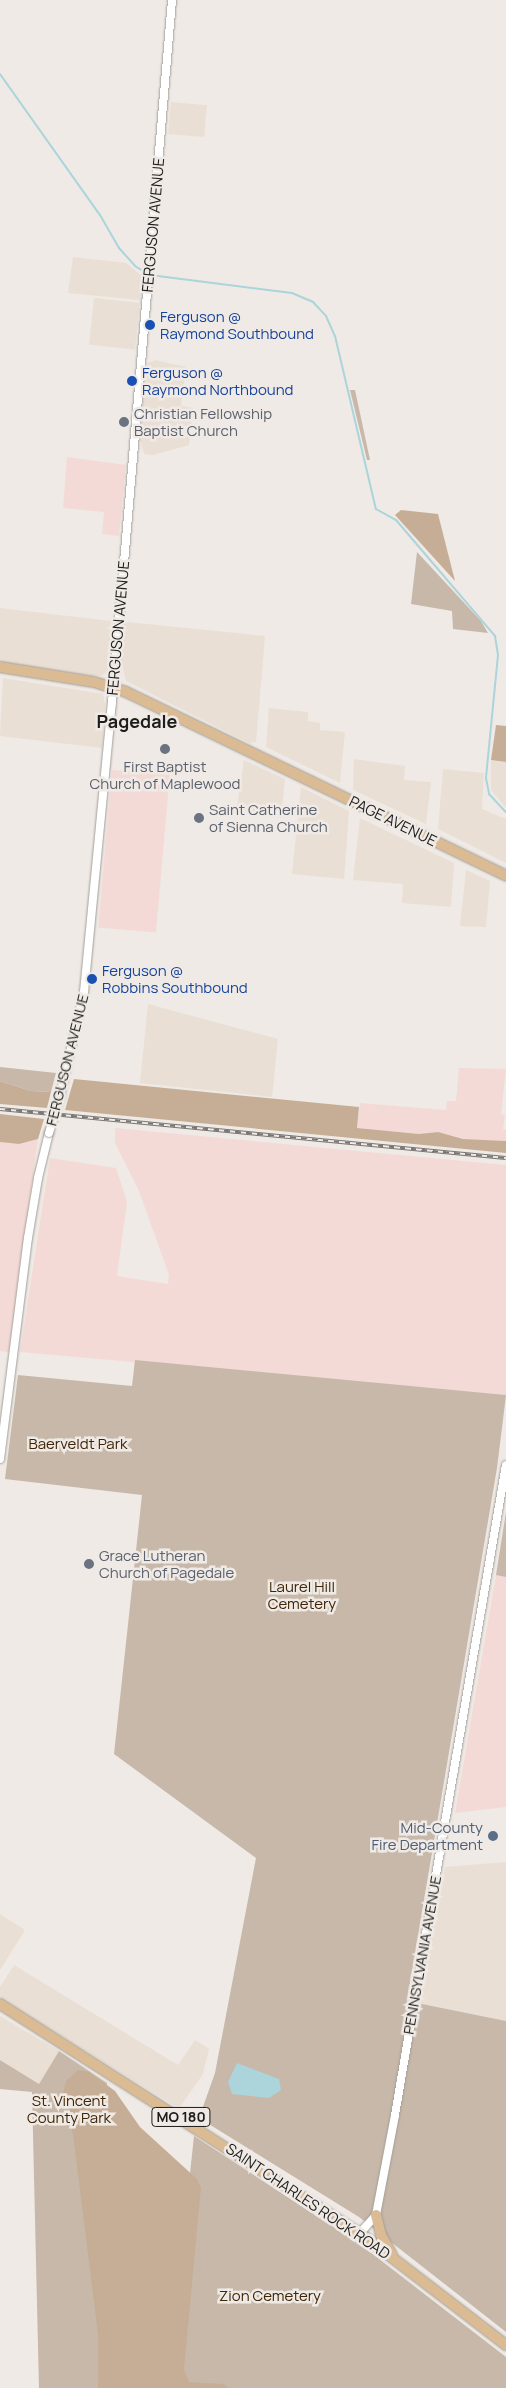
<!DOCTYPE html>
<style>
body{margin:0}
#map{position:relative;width:506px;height:2388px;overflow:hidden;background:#efeae5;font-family:Manrope,sans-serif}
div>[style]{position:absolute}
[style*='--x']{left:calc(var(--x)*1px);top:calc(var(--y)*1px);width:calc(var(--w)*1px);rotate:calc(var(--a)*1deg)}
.built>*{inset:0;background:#eadfd4;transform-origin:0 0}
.industrial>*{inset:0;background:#f4dad6;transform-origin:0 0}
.green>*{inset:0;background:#c7b8a9}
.forest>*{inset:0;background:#c6ae96}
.water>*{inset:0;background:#abd4db}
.stream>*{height:2px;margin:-1px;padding:0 1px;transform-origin:1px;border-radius:1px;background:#abd4db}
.roads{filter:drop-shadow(0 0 1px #a29e99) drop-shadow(0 0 1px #a29e99)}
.minor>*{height:8px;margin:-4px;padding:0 4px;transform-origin:4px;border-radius:4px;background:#fff}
.major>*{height:10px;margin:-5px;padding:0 5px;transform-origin:5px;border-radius:5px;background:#dabb93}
.rail>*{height:4px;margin-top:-2px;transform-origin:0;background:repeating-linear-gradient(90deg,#efeae5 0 5.5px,#787572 0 11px);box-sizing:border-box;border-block:1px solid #787572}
.bridges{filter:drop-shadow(0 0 1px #a29e99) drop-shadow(0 0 1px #a29e99)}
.minor-bridge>*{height:8px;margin:-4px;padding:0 4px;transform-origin:4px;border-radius:4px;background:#fff}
.dots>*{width:14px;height:14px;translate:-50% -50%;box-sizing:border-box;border:2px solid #efeae5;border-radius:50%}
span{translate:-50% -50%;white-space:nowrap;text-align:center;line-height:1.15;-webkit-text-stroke:5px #efeae5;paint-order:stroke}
.shield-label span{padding:1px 4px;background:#efeae5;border:1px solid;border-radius:4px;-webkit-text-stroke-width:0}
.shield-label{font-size:14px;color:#1e1d1b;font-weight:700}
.street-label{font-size:15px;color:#1e1d1b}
.transit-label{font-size:15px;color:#164399}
.left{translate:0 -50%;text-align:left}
.worship-label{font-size:15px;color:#5b616d}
.park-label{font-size:15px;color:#3f2505}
.service-label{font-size:15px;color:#4e5e75}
.right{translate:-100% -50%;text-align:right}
.quarter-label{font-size:18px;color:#1e1d1b;font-weight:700}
</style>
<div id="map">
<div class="built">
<i style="left:171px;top:102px;width:36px;height:32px;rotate:5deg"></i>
<i style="clip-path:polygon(73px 257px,126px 263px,142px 276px,140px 300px,68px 293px)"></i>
<i style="left:94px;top:298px;width:46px;height:47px;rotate:6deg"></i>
<i style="clip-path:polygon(156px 360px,186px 367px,181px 406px,193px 408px,189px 445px,153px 455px,144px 454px,140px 440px,146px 368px,147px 363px)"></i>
<i style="clip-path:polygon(0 608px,111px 621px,108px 671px,101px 676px,86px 675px,0 662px)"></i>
<i style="clip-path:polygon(127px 622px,265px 636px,256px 742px,249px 743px,126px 681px,121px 661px,123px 625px)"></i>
<i style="clip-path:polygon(3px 678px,103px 694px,105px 705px,102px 748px,0 736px)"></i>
<i style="clip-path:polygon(269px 708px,308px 712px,308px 721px,320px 723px,320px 730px,345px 732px,340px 783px,266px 747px)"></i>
<i style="clip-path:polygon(354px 759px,405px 766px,404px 780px,431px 782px,426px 824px,353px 790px)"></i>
<i style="clip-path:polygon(244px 760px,285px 779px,281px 818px,236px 813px)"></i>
<i style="clip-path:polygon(491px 760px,506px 762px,506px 808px,491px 790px)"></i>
<i style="clip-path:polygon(443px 769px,484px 773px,482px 809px,506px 819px,506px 863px,438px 829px)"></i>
<i style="clip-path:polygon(301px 787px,349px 811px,344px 879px,292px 874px)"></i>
<i style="clip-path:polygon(360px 818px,454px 863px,451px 907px,402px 903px,403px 884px,353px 880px)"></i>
<i style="clip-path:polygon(466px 870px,490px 881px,486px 927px,460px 926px)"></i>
<i style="clip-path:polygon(148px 1004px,278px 1039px,272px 1097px,140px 1083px)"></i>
<i style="clip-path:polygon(506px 1862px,506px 2021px,420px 2004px,445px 1867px)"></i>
<i style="clip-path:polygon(0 1914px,25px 1930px,0 1970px)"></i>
<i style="clip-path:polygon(14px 1965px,178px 2065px,195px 2040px,209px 2049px,203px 2074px,180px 2107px,175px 2106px,0 1998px,0 1987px)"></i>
<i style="clip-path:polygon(0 2016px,59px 2051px,39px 2084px,0 2060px)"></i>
</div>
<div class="industrial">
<i style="clip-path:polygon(67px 457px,126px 465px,119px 536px,102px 534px,104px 512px,63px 508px)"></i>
<i style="left:112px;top:770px;width:58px;height:158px;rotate:5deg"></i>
<i style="clip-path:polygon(459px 1068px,506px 1069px,501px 1114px,505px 1115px,503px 1129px,506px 1130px,506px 1141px,463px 1139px,438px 1132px,419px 1134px,357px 1128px,360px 1103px,446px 1110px,447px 1101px,456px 1101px)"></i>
<i style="clip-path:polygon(115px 1128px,506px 1165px,506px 1395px,20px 1352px,50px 1158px,116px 1168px,127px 1202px,117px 1276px,168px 1284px,169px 1275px,139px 1191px,115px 1143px)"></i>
<i style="clip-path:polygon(38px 1139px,9px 1352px,0 1351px,0 1142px,19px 1144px)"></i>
<i style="clip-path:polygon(496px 1575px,506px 1577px,506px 1807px,455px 1813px)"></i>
</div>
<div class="green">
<i style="clip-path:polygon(350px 390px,355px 390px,370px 460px,367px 460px)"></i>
<i style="clip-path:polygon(417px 552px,481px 621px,488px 633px,453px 629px,452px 611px,411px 604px)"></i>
<i style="clip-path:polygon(0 1067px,56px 1073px,51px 1092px,31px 1091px,0 1081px)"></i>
<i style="clip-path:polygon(135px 1360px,506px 1395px,497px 1468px,407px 2001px,506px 2021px,506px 2332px,359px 2217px,199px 2118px,215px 2073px,256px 1858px,114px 1754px,142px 1495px,5px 1479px,18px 1375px,132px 1386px)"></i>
<i style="clip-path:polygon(506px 1512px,506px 1577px,496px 1575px)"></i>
<i style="clip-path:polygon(59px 2051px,107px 2083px,102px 2388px,39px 2388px,32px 2092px,0 2089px,0 2060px,39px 2084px)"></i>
<i style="clip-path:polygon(194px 2136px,361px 2245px,506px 2357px,506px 2388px,167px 2388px)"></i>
</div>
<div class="forest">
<i style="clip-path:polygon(401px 510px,438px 514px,455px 581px,395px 515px)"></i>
<i style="clip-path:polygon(496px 725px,506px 726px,506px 762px,491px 760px)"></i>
<i style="clip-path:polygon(74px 1079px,359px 1107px,357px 1128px,419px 1134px,438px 1132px,463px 1139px,506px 1141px,506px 1153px,65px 1110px)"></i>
<i style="clip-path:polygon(0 1081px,31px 1091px,51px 1092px,47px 1108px,0 1104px)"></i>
<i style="clip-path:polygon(0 1114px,44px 1119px,38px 1139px,19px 1144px,0 1142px)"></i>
<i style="clip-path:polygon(78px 2070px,89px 2072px,115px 2091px,140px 2127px,197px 2179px,201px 2188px,184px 2369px,189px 2382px,223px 2384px,229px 2388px,98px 2388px,98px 2335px,90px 2270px,69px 2104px,63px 2094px,66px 2081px)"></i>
</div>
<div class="water">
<i style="clip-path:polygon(237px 2063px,279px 2079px,281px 2090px,269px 2098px,232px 2094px,228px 2082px)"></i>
</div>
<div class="stream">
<i style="--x:0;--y:74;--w:173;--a:54.7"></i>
<i style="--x:100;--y:215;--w:38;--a:60"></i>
<i style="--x:119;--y:248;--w:24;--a:48"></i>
<i style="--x:135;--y:266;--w:13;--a:32"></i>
<i style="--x:150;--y:275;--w:143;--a:7.2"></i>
<i style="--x:292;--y:293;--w:23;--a:23"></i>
<i style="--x:313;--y:302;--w:19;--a:47"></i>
<i style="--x:326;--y:316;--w:22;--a:66"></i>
<i style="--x:335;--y:336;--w:178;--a:76.7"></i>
<i style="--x:376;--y:509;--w:23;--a:29"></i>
<i style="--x:396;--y:520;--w:153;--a:49.5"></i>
<i style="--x:495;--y:636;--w:19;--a:81"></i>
<i style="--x:498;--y:655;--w:124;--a:95.6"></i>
<i style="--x:486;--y:778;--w:16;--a:79"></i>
<i style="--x:489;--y:794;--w:25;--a:47"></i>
</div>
<div class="roads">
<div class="minor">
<i style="--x:60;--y:1096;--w:107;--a:-77"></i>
<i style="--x:84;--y:992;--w:290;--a:-84.5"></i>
<i style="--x:112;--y:703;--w:706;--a:-85.12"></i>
<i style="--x:0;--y:1459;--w:223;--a:-82.8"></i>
<i style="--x:28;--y:1238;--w:61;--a:-80.5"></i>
<i style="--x:38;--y:1178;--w:46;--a:-76.3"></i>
<i style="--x:360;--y:2233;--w:24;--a:-48"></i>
<i style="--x:376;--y:2215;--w:102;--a:-79.2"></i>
<i style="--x:395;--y:2115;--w:659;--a:-80.31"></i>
</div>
<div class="major">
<i style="--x:0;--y:667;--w:95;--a:9.1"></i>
<i style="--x:94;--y:682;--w:34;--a:17"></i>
<i style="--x:126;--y:692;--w:422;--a:25.8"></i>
<i style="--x:0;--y:2004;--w:427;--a:32.5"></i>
<i style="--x:360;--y:2233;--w:184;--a:37.5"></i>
<i style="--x:376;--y:2215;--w:21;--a:76"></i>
<i style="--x:381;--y:2235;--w:23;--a:61"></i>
</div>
</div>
<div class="rail">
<i style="--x:0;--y:1109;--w:508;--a:5.53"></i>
</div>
<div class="bridges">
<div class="minor-bridge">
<i style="--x:49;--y:1133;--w:39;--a:-73"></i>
</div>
</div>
<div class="dots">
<i style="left:150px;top:325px;background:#1a4fb4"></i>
<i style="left:132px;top:381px;background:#1a4fb4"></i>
<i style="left:124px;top:422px;background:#6b7280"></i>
<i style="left:165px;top:749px;background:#6b7280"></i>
<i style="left:199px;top:818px;background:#6b7280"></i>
<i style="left:92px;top:979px;background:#1a4fb4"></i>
<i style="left:89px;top:1564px;background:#6b7280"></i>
<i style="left:493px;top:1836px;background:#5c6f8a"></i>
</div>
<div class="shield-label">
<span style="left:181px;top:2117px">MO 180</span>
</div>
<div class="street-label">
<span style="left:153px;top:225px;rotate:-85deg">FERGUSON AVENUE</span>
<span style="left:118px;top:628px;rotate:-85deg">FERGUSON AVENUE</span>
<span style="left:393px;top:821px;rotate:26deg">PAGE AVENUE</span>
<span style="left:67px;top:1060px;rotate:-76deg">FERGUSON AVENUE</span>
<span style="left:422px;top:1955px;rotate:-80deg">PENNSYLVANIA AVENUE</span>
<span style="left:308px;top:2201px;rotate:34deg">SAINT CHARLES ROCK ROAD</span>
</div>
<div class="transit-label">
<span class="left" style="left:160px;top:325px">Ferguson @<br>Raymond Southbound</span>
<span class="left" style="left:142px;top:381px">Ferguson @<br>Raymond Northbound</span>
<span class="left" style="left:102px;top:979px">Ferguson @<br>Robbins Southbound</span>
</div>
<div class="worship-label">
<span class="left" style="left:134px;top:422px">Christian Fellowship<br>Baptist Church</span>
<span style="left:165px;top:775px">First Baptist<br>Church of Maplewood</span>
<span class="left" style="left:209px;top:818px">Saint Catherine<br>of Sienna Church</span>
<span class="left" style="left:99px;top:1564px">Grace Lutheran<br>Church of Pagedale</span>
</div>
<div class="park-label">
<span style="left:78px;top:1444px">Baerveldt Park</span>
<span style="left:302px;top:1595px">Laurel Hill<br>Cemetery</span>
<span style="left:69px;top:2109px">St. Vincent<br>County Park</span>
<span style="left:270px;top:2296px">Zion Cemetery</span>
</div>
<div class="service-label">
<span class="right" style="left:483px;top:1836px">Mid-County<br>Fire Department</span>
</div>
<div class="quarter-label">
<span style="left:137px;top:721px">Pagedale</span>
</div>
</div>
